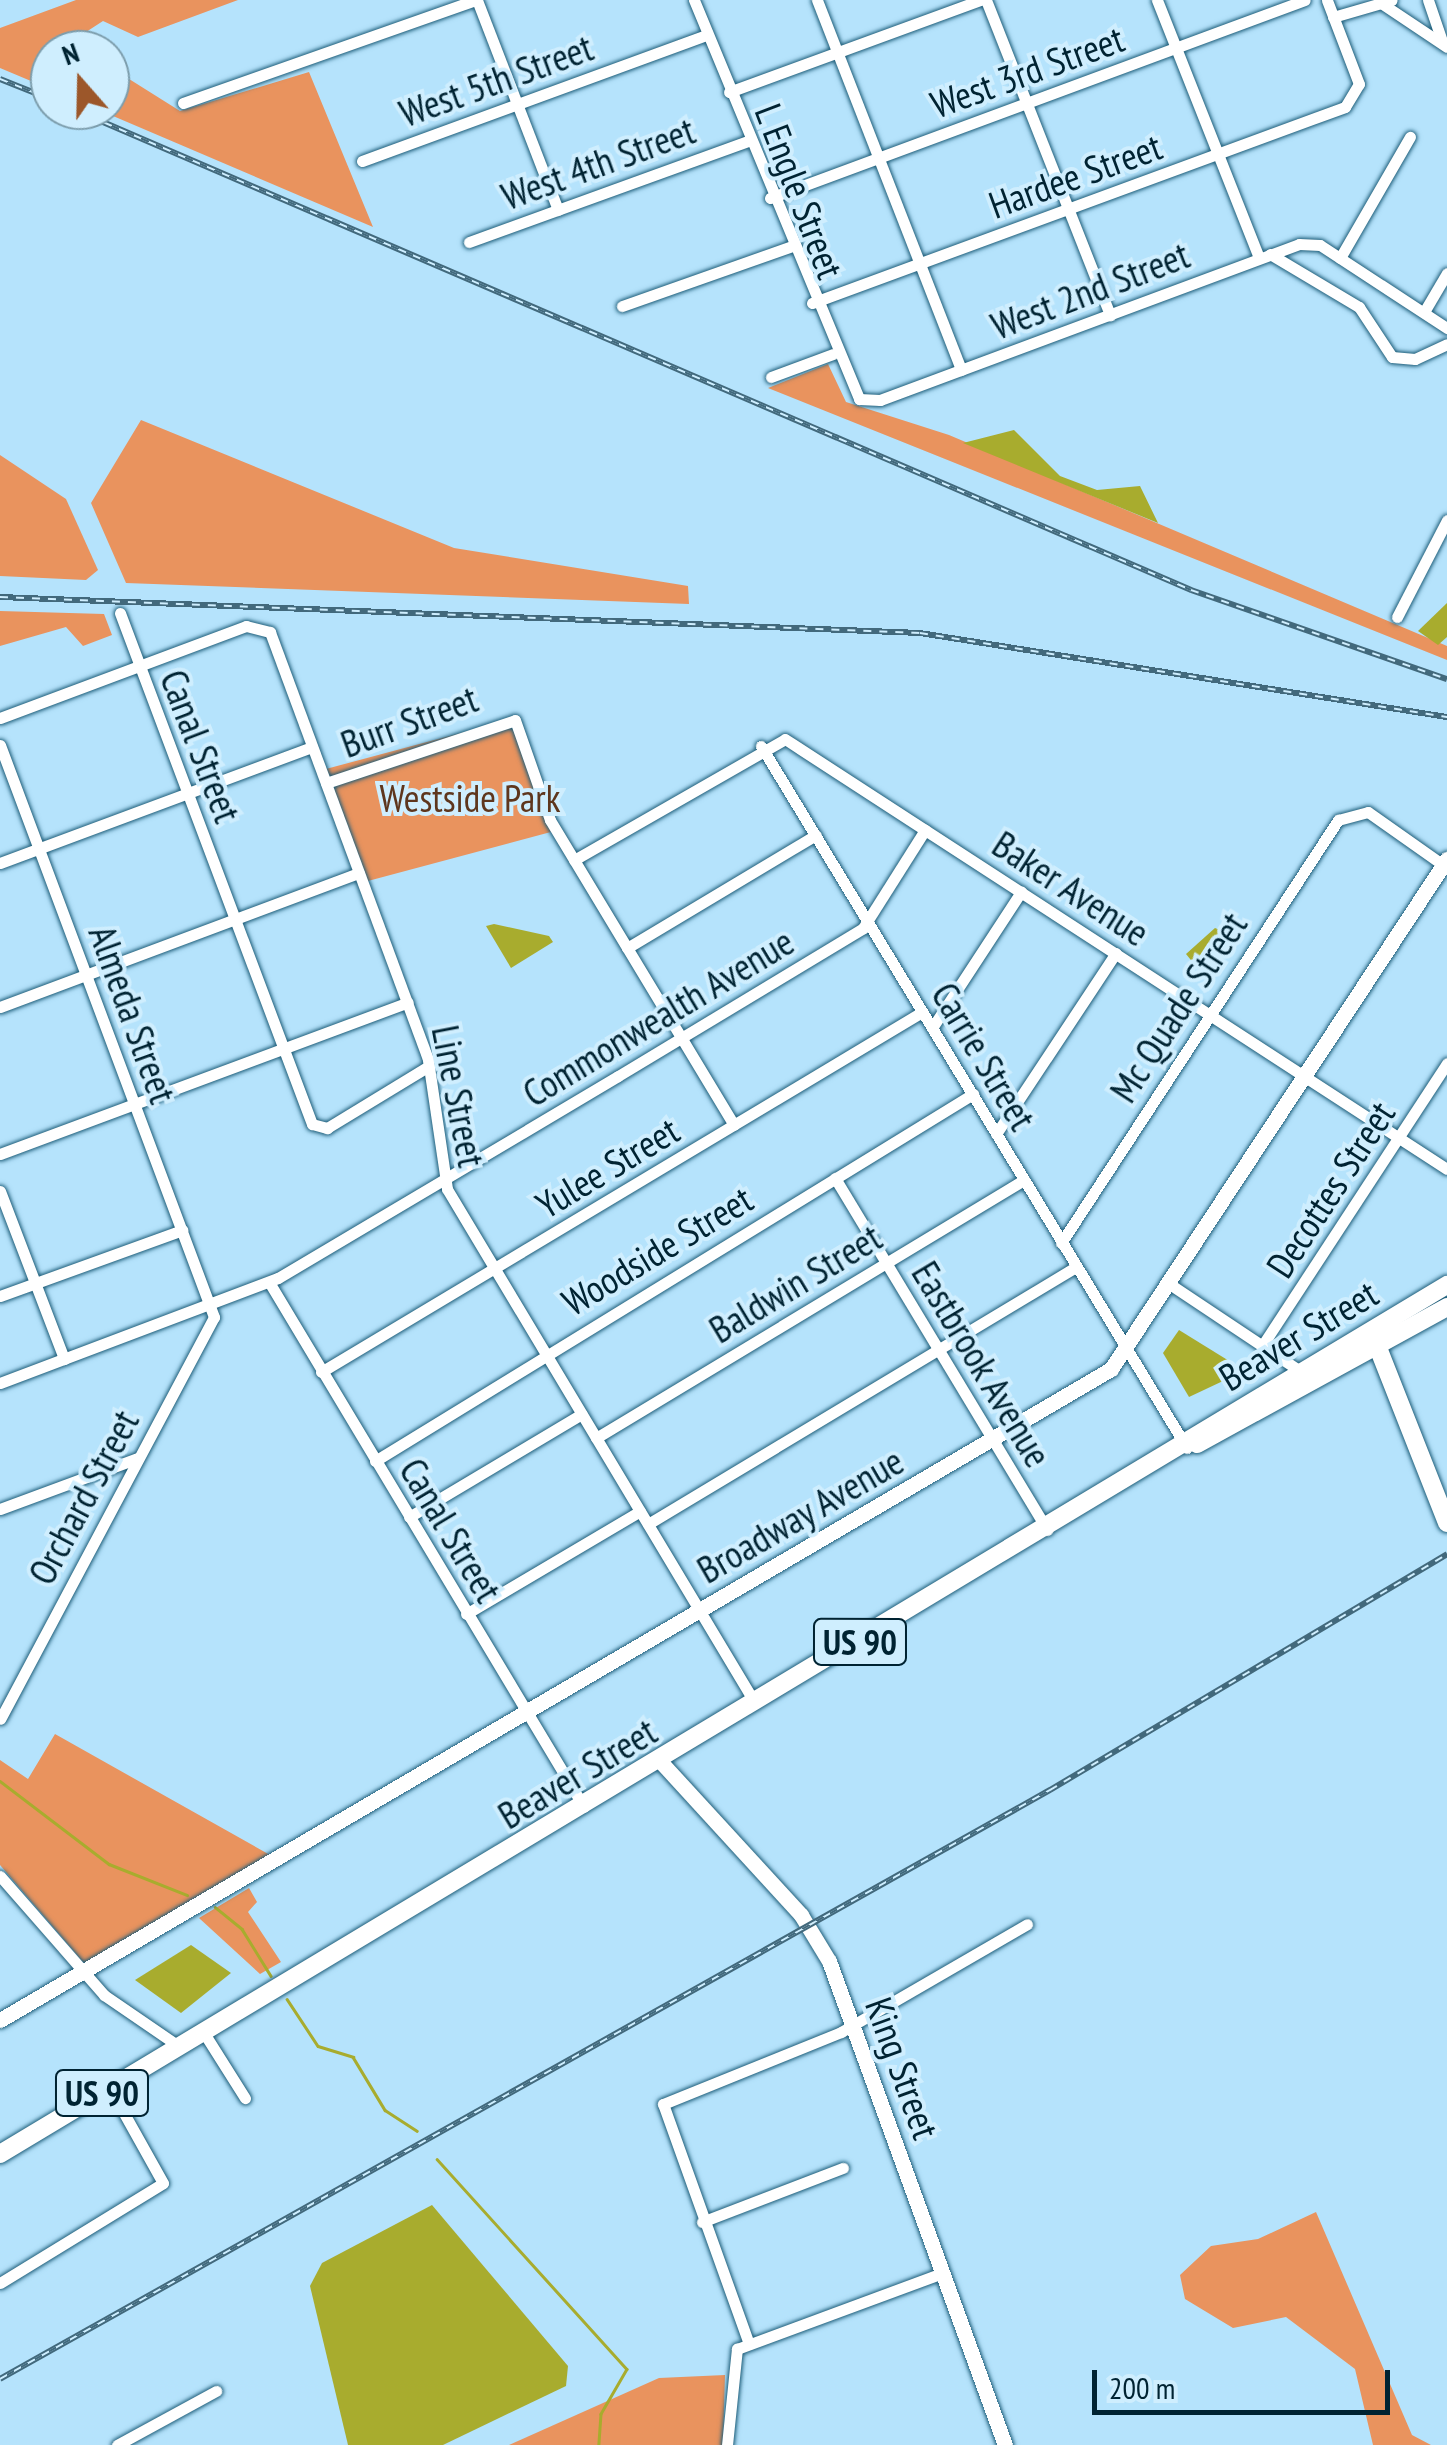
<!DOCTYPE html>
<style>
body{margin:0}
#map{position:relative;width:1447px;height:2445px;overflow:hidden;background:#b5e3fc;font-family:"PT Sans Narrow",sans-serif}
div>[style]{position:absolute}
[style*='--x']{left:calc(var(--x)*1px);top:calc(var(--y)*1px);width:calc(var(--w)*1px);rotate:calc(var(--a)*1deg)}
.green>*{inset:0;background:#e9935e;transform-origin:0 0}
.water>*{inset:0;background:#a8ac2e}
.stream>*{height:2.5px;margin:-1.25px;padding:0 1.25px;transform-origin:1.25px;border-radius:1.25px;background:#a8ac2e}
.roads{filter:drop-shadow(0 0 2px #1d5d79) drop-shadow(0 0 2px #1d5d79)}
.minor>*{height:11px;margin:-5.5px;padding:0 5.5px;transform-origin:5.5px;border-radius:5.5px;background:#fff}
.tertiary>*{height:15px;margin:-7.5px;padding:0 7.5px;transform-origin:7.5px;border-radius:7.5px;background:#fff}
.secondary>*{height:18px;margin:-9px;padding:0 9px;transform-origin:9px;border-radius:9px;background:#fff}
.primary>*{height:18px;margin:-9px;padding:0 9px;transform-origin:9px;border-radius:9px;background:#fff}
.rail>*{height:6px;margin-top:-3px;transform-origin:0;background:repeating-linear-gradient(90deg,#cfeefe 0 8px,#42697c 0 16px);box-sizing:border-box;border-block:2px solid #42697c}
span{translate:-50% -50%;white-space:nowrap;text-align:center;line-height:1.15;-webkit-text-stroke:8px #cfeefe;paint-order:stroke}
.shield-label span{padding:2px 8px;background:#cfeefe;border:2px solid;border-radius:8px;-webkit-text-stroke-width:0}
.shield-label{font-size:35px;color:#002332;font-weight:700}
.street-label{font-size:38px;color:#002332}
.park-label{font-size:38px;color:#5e361d}
.north{position:absolute;left:30px;top:30px;width:100px;height:100px;box-sizing:border-box;background:#cfeefe;border:2px solid #7c9dac;border-radius:50%;rotate:340deg;font-size:28px;font-weight:700;line-height:40px;text-align:center;color:#002332}
.north::after{content:'';display:block;margin:auto;width:35px;height:45px;background:#9c572a;clip-path:polygon(50% 0,100% 100%,50% 72%,0 100%)}
.scale{position:absolute;left:1092px;top:2370px;width:298px;height:45px;box-sizing:border-box;border:5px solid #002332;border-top:0;padding-left:12px;font-size:30px;line-height:35px;white-space:nowrap;color:#002332;-webkit-text-stroke:8px #cfeefe;paint-order:stroke}
</style>
<div id="map">
<div class="green">
<i style="clip-path:polygon(76px 0,238px 0,138px 37px,103px 21px,86px 32px,98px 50px,50px 50px,50px 89px,0 68px,0 28px)"></i>
<i style="clip-path:polygon(110px 67px,180px 111px,309px 72px,373px 227px,99px 110px,110px 110px)"></i>
<i style="clip-path:polygon(828px 364px,846px 402px,949px 435px,1447px 646px,1447px 660px,768px 388px)"></i>
<i style="clip-path:polygon(141px 420px,454px 548px,688px 586px,689px 604px,126px 583px,91px 503px)"></i>
<i style="clip-path:polygon(0 455px,66px 499px,98px 570px,86px 580px,0 576px)"></i>
<i style="clip-path:polygon(0 611px,104px 614px,112px 635px,83px 646px,66px 627px,0 646px)"></i>
<i style="left:520px;top:717px;width:119px;height:200px;rotate:75deg"></i>
<i style="clip-path:polygon(55px 1734px,270px 1855px,84px 1963px,0 1865px,0 1760px,28px 1779px)"></i>
<i style="clip-path:polygon(249px 1888px,257px 1902px,248px 1912px,281px 1962px,260px 1974px,199px 1918px)"></i>
<i style="clip-path:polygon(1316px 2212px,1412px 2435px,1431px 2445px,1373px 2445px,1355px 2369px,1286px 2317px,1233px 2328px,1185px 2299px,1180px 2275px,1211px 2246px,1258px 2239px)"></i>
<i style="clip-path:polygon(725px 2375px,723px 2445px,509px 2445px,659px 2378px)"></i>
</div>
<div class="water">
<i style="clip-path:polygon(1014px 430px,1060px 476px,1097px 490px,1140px 486px,1158px 523px,963px 443px)"></i>
<i style="clip-path:polygon(1447px 603px,1447px 637px,1438px 645px,1418px 631px)"></i>
<i style="clip-path:polygon(494px 924px,549px 936px,553px 942px,511px 968px,486px 926px)"></i>
<i style="clip-path:polygon(1215px 928px,1234px 936px,1213px 970px,1199px 970px,1186px 954px)"></i>
<i style="clip-path:polygon(1179px 1330px,1234px 1364px,1240px 1373px,1189px 1397px,1163px 1353px)"></i>
<i style="clip-path:polygon(191px 1945px,231px 1973px,181px 2013px,135px 1980px)"></i>
<i style="clip-path:polygon(432px 2205px,568px 2366px,566px 2386px,443px 2445px,348px 2445px,310px 2286px,322px 2263px)"></i>
</div>
<div class="stream">
<i style="--x:0;--y:1781;--w:137;--a:37.3"></i>
<i style="--x:109;--y:1864;--w:84;--a:21.7"></i>
<i style="--x:215;--y:1907;--w:35;--a:39"></i>
<i style="--x:242;--y:1929;--w:55;--a:58.3"></i>
<i style="--x:287;--y:1999;--w:56;--a:56.6"></i>
<i style="--x:318;--y:2046;--w:37;--a:17"></i>
<i style="--x:353;--y:2057;--w:62;--a:58.9"></i>
<i style="--x:385;--y:2110;--w:38;--a:33"></i>
<i style="--x:437;--y:2159;--w:283;--a:47.9"></i>
<i style="--x:627;--y:2369;--w:52;--a:120"></i>
<i style="--x:601;--y:2414;--w:31;--a:94"></i>
</div>
<div class="roads">
<div class="minor">
<i style="--x:477;--y:0;--w:225;--a:68.9"></i>
<i style="--x:694;--y:0;--w:432;--a:67.5"></i>
<i style="--x:859;--y:399;--w:21;--a:3"></i>
<i style="--x:880;--y:400;--w:447;--a:-20.4"></i>
<i style="--x:1299;--y:244;--w:21;--a:3"></i>
<i style="--x:1320;--y:245;--w:152;--a:33.2"></i>
<i style="--x:817;--y:0;--w:397;--a:68.7"></i>
<i style="--x:986;--y:0;--w:339;--a:68.5"></i>
<i style="--x:1157;--y:0;--w:277;--a:68.4"></i>
<i style="--x:1428;--y:0;--w:46;--a:71.2"></i>
<i style="--x:1381;--y:3;--w:79;--a:33.7"></i>
<i style="--x:1333;--y:17;--w:61;--a:-16.1"></i>
<i style="--x:729;--y:92;--w:268;--a:-20.1"></i>
<i style="--x:183;--y:103;--w:310;--a:-19.4"></i>
<i style="--x:362;--y:161;--w:367;--a:-20.1"></i>
<i style="--x:770;--y:198;--w:570;--a:-20.31"></i>
<i style="--x:469;--y:242;--w:297;--a:-19.9"></i>
<i style="--x:1270;--y:254;--w:104;--a:30.8"></i>
<i style="--x:1359;--y:307;--w:60;--a:56.6"></i>
<i style="--x:1392;--y:357;--w:23;--a:5"></i>
<i style="--x:1415;--y:359;--w:35;--a:-25"></i>
<i style="--x:1340;--y:258;--w:140;--a:-60"></i>
<i style="--x:812;--y:303;--w:568;--a:-20.19"></i>
<i style="--x:1345;--y:107;--w:27;--a:-59"></i>
<i style="--x:1359;--y:84;--w:90;--a:-110.9"></i>
<i style="--x:622;--y:306;--w:178;--a:-19.4"></i>
<i style="--x:1424;--y:312;--w:45;--a:-59.5"></i>
<i style="--x:771;--y:377;--w:66;--a:-20.4"></i>
<i style="--x:120;--y:613;--w:546;--a:69.41"></i>
<i style="--x:312;--y:1124;--w:16;--a:15"></i>
<i style="--x:327;--y:1128;--w:119;--a:-31.3"></i>
<i style="--x:1397;--y:617;--w:109;--a:-62.7"></i>
<i style="--x:0;--y:718;--w:263;--a:-20.5"></i>
<i style="--x:246;--y:626;--w:25;--a:14"></i>
<i style="--x:270;--y:632;--w:456;--a:69.7"></i>
<i style="--x:428;--y:1060;--w:130;--a:81.6"></i>
<i style="--x:447;--y:1189;--w:599;--a:59.07"></i>
<i style="--x:0;--y:745;--w:611;--a:69.49"></i>
<i style="--x:214;--y:1317;--w:455;--a:118"></i>
<i style="--x:761;--y:746;--w:821;--a:58.75"></i>
<i style="--x:326;--y:783;--w:199;--a:-18.4"></i>
<i style="--x:515;--y:720;--w:106;--a:70.7"></i>
<i style="--x:550;--y:820;--w:356;--a:58.9"></i>
<i style="--x:574;--y:860;--w:243;--a:-29.8"></i>
<i style="--x:785;--y:739;--w:789;--a:33.01"></i>
<i style="--x:0;--y:863;--w:333;--a:-20.4"></i>
<i style="--x:627;--y:948;--w:220;--a:-30.9"></i>
<i style="--x:0;--y:1007;--w:383;--a:-20.5"></i>
<i style="--x:932;--y:1028;--w:163;--a:-56.8"></i>
<i style="--x:996;--y:1134;--w:217;--a:-56.5"></i>
<i style="--x:0;--y:1154;--w:435;--a:-20.4"></i>
<i style="--x:835;--y:1178;--w:411;--a:58.9"></i>
<i style="--x:0;--y:1191;--w:180;--a:69.1"></i>
<i style="--x:1061;--y:1243;--w:506;--a:-56.78"></i>
<i style="--x:1338;--y:820;--w:31;--a:-15"></i>
<i style="--x:1368;--y:812;--w:92;--a:35.2"></i>
<i style="--x:269;--y:1282;--w:612;--a:59.04"></i>
<i style="--x:1171;--y:1285;--w:162;--a:33.7"></i>
<i style="--x:0;--y:1296;--w:194;--a:-19.9"></i>
<i style="--x:1262;--y:1346;--w:338;--a:-56.8"></i>
<i style="--x:321;--y:1372;--w:701;--a:-30.92"></i>
<i style="--x:0;--y:1383;--w:297;--a:-20.7"></i>
<i style="--x:278;--y:1278;--w:395;--a:-30.7"></i>
<i style="--x:618;--y:1076;--w:286;--a:-31.1"></i>
<i style="--x:863;--y:928;--w:116;--a:-57.7"></i>
<i style="--x:596;--y:1438;--w:500;--a:-31.1"></i>
<i style="--x:375;--y:1461;--w:702;--a:-31.54"></i>
<i style="--x:0;--y:1509;--w:147;--a:-20.3"></i>
<i style="--x:409;--y:1517;--w:201;--a:-30.8"></i>
<i style="--x:648;--y:1524;--w:499;--a:-31"></i>
<i style="--x:466;--y:1614;--w:202;--a:-30.6"></i>
<i style="--x:0;--y:1876;--w:158;--a:48.8"></i>
<i style="--x:104;--y:1995;--w:92;--a:34.4"></i>
<i style="--x:204;--y:2033;--w:77;--a:57.8"></i>
<i style="--x:702;--y:2222;--w:151;--a:-21"></i>
<i style="--x:0;--y:2283;--w:191;--a:-31.5"></i>
<i style="--x:163;--y:2183;--w:109;--a:-119.2"></i>
<i style="--x:749;--y:2344;--w:255;--a:-109.7"></i>
<i style="--x:663;--y:2104;--w:192;--a:-22"></i>
<i style="--x:841;--y:2032;--w:215;--a:-30.1"></i>
<i style="--x:117;--y:2445;--w:113;--a:-28.6"></i>
<i style="--x:727;--y:2445;--w:97;--a:-84.1"></i>
<i style="--x:737;--y:2349;--w:220;--a:-20.3"></i>
</div>
<div class="tertiary">
<i style="--x:660;--y:1761;--w:209;--a:47.5"></i>
<i style="--x:801;--y:1915;--w:54;--a:58.7"></i>
<i style="--x:829;--y:1961;--w:515;--a:70.02"></i>
<i style="--x:0;--y:2020;--w:1288;--a:-30.37"></i>
<i style="--x:1111;--y:1369;--w:611;--a:-56.62"></i>
</div>
<div class="secondary">
<i style="--x:1373;--y:1335;--w:202;--a:68.5"></i>
</div>
<div class="primary">
<i style="--x:1197;--y:1444;--w:285;--a:-28.7"></i>
<i style="--x:0;--y:2154;--w:1688;--a:-30.99"></i>
</div>
</div>
<div class="rail">
<i style="--x:0;--y:79;--w:54;--a:21.8"></i>
<i style="--x:75;--y:110;--w:1215;--a:23.27"></i>
<i style="--x:1191;--y:590;--w:271;--a:19.2"></i>
<i style="--x:0;--y:597;--w:921;--a:2.24"></i>
<i style="--x:920;--y:633;--w:534;--a:9.06"></i>
<i style="--x:0;--y:2379;--w:1204;--a:-29.29"></i>
<i style="--x:1050;--y:1790;--w:462;--a:-30.7"></i>
</div>
<div class="shield-label">
<span style="left:860px;top:1642px">US 90</span>
<span style="left:102px;top:2093px">US 90</span>
</div>
<div class="street-label">
<span style="left:1027px;top:71px;rotate:-20deg">West 3rd Street</span>
<span style="left:496px;top:80px;rotate:-20deg">West 5th Street</span>
<span style="left:598px;top:163px;rotate:-20deg">West 4th Street</span>
<span style="left:1075px;top:175px;rotate:-20deg">Hardee Street</span>
<span style="left:800px;top:191px;rotate:69deg">L Engle Street</span>
<span style="left:1090px;top:290px;rotate:-21deg">West 2nd Street</span>
<span style="left:409px;top:721px;rotate:-20deg">Burr Street</span>
<span style="left:201px;top:746px;rotate:69deg">Canal Street</span>
<span style="left:1071px;top:888px;rotate:33deg">Baker Avenue</span>
<span style="left:1178px;top:1007px;rotate:-57deg">Mc Quade Street</span>
<span style="left:133px;top:1014px;rotate:70deg">Almeda Street</span>
<span style="left:658px;top:1017px;rotate:-31deg">Commonwealth Avenue</span>
<span style="left:984px;top:1056px;rotate:59deg">Carrie Street</span>
<span style="left:459px;top:1096px;rotate:79deg">Line Street</span>
<span style="left:607px;top:1167px;rotate:-31deg">Yulee Street</span>
<span style="left:1330px;top:1189px;rotate:-57deg">Decottes Street</span>
<span style="left:657px;top:1250px;rotate:-31deg">Woodside Street</span>
<span style="left:795px;top:1283px;rotate:-31deg">Baldwin Street</span>
<span style="left:1298px;top:1335px;rotate:-31deg">Beaver Street</span>
<span style="left:982px;top:1364px;rotate:59deg">Eastbrook Avenue</span>
<span style="left:83px;top:1497px;rotate:-62deg">Orchard Street</span>
<span style="left:800px;top:1515px;rotate:-30deg">Broadway Avenue</span>
<span style="left:451px;top:1530px;rotate:59deg">Canal Street</span>
<span style="left:577px;top:1773px;rotate:-31deg">Beaver Street</span>
<span style="left:903px;top:2068px;rotate:70deg">King Street</span>
</div>
<div class="park-label">
<span style="left:470px;top:798px">Westside Park</span>
</div>
<div class="north">N</div>
<div class="scale">200 m</div>
</div>
